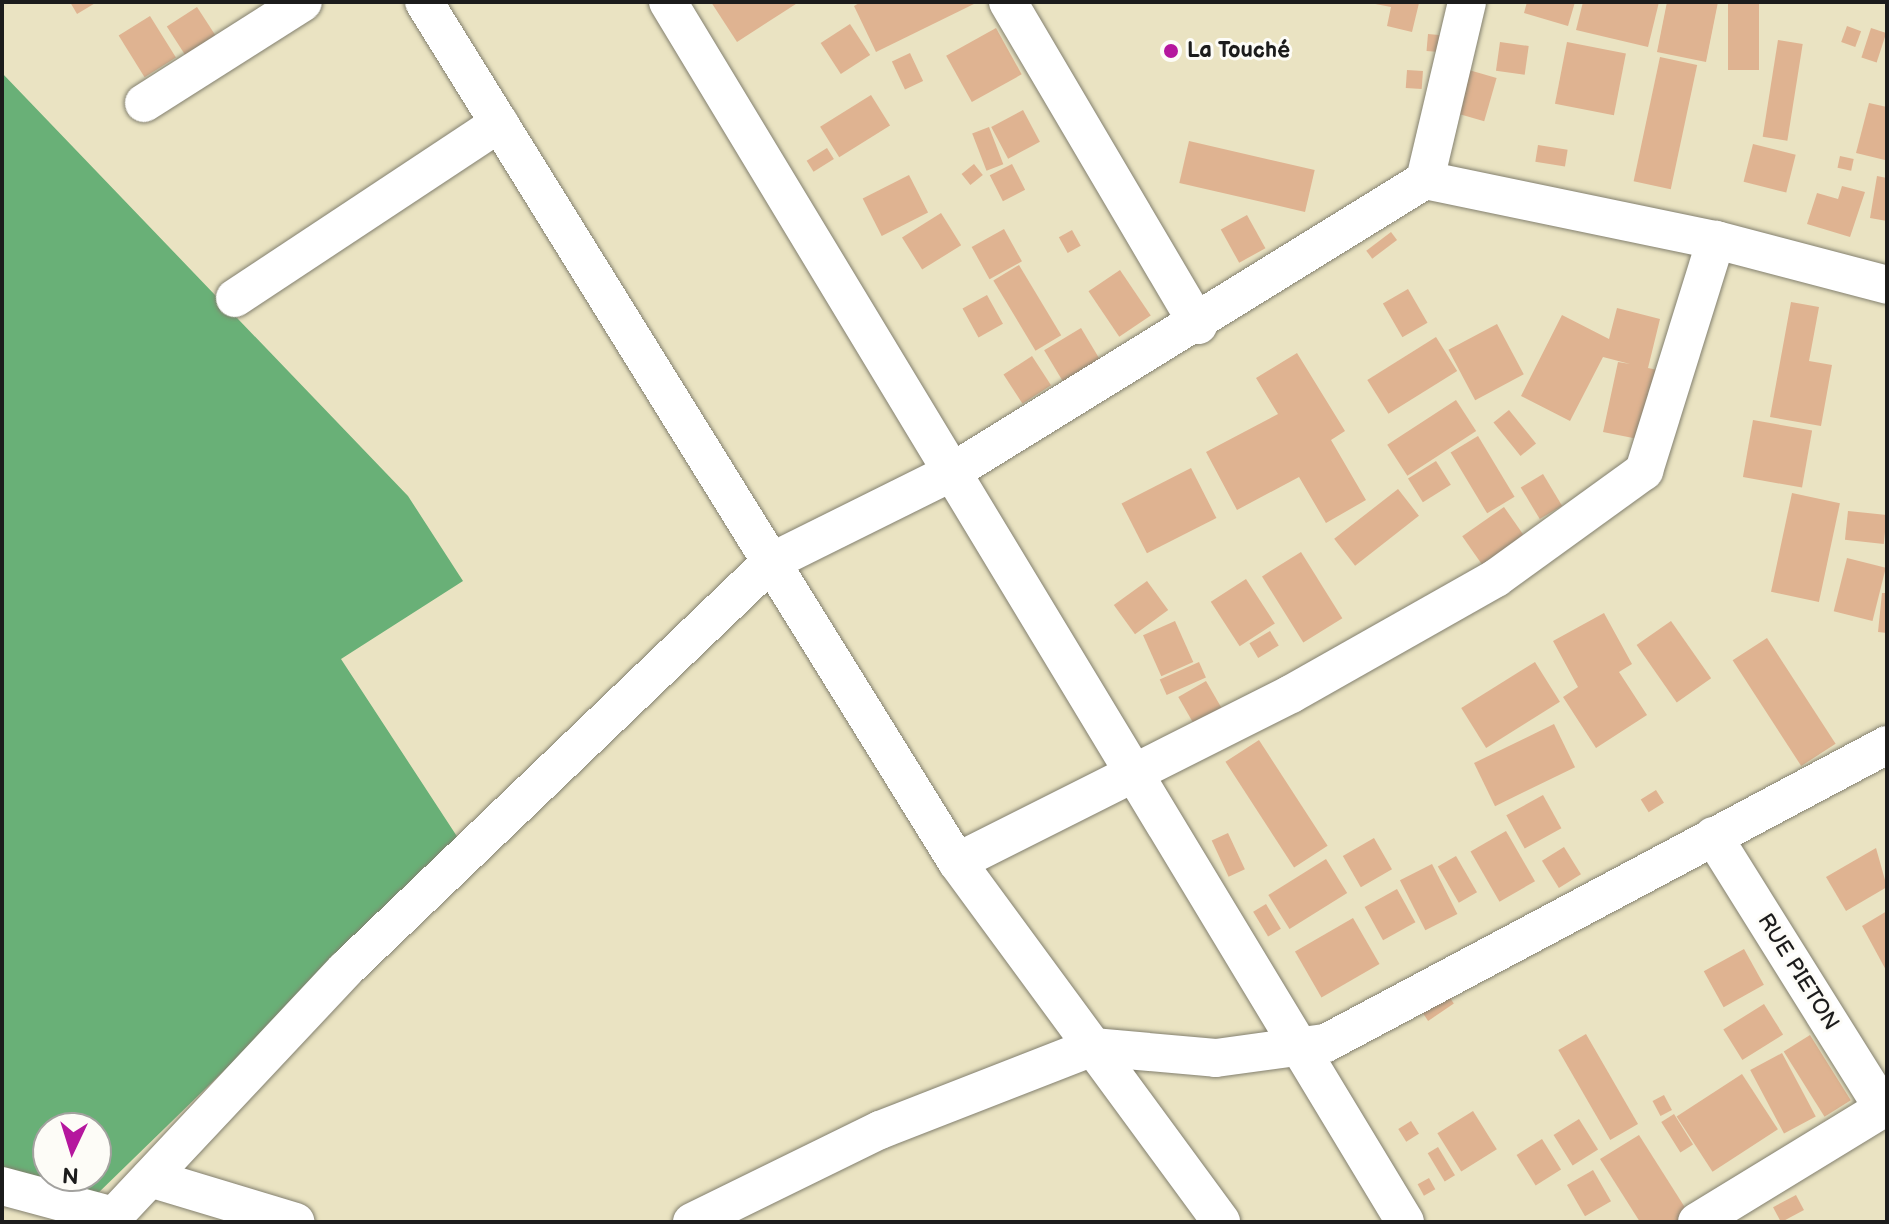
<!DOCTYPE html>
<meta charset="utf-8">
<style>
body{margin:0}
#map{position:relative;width:1889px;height:1224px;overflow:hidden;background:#eae3c2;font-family:"Balsamiq Sans",sans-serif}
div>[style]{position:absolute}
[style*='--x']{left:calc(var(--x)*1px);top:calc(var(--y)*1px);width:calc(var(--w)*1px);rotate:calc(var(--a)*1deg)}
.forest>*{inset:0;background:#69b077}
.building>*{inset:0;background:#dfb391;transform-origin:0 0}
.roads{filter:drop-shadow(0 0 2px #83806f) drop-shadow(0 0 2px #83806f)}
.minor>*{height:38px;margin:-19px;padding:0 19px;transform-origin:19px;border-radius:19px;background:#fff}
.dots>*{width:22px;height:22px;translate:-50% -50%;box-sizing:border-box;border:4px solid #fdfcf7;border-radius:50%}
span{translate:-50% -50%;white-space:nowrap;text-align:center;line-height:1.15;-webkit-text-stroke:6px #fdfcf7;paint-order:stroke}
.poi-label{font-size:22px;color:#1c1c1c;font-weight:700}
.left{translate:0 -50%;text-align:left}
.street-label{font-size:22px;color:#1c1c1c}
.frame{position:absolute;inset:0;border:4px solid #1c1c1c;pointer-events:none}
.north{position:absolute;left:32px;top:1112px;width:80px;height:80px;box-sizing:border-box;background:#fdfcf7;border:2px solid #a3a29f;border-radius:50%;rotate:184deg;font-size:22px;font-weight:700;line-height:32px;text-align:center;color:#1c1c1c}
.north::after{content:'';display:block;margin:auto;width:28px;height:36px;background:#b5179e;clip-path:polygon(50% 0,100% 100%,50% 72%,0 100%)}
</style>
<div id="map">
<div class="forest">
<i style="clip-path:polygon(evenodd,2px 73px,408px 496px,463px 581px,341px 659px,460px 841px,94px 1197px,2px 1170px,2px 73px,48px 1128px,96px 1128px,96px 1176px,48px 1176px,48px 1128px)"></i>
</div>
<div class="building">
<i style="clip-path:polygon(70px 2px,97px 2px,77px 14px)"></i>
<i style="clip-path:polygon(711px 2px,799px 2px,737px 42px)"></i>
<i style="clip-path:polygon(861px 2px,978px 2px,876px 52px,854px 6px)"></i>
<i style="clip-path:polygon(1365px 2px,1419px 3px,1412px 32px,1387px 26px,1391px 7px)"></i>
<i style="clip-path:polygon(1527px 2px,1575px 2px,1568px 26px,1524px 13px)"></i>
<i style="clip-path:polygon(1583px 2px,1659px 2px,1648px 47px,1576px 30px)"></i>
<i style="clip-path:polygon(1667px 2px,1718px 2px,1706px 62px,1657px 52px)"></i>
<i style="left:1728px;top:2px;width:31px;height:68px"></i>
<i style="left:197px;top:7px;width:37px;height:36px;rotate:57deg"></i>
<i style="left:150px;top:16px;width:49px;height:37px;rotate:58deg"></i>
<i style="left:850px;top:24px;width:37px;height:35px;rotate:57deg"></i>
<i style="left:1847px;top:26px;width:15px;height:17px;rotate:20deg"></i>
<i style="left:996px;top:28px;width:53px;height:57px;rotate:61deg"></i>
<i style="left:1871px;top:28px;width:16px;height:31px;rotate:18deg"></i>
<i style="left:1428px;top:34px;width:22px;height:17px;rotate:5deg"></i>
<i style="left:1778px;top:40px;width:25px;height:98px;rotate:9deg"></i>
<i style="left:1500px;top:42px;width:29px;height:29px;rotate:8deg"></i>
<i style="left:1567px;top:42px;width:60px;height:63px;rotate:11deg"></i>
<i style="left:910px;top:53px;width:31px;height:20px;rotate:65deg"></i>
<i style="left:1660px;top:57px;width:38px;height:127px;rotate:12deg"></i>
<i style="left:1462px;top:68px;width:36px;height:45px;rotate:16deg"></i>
<i style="left:1407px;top:70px;width:16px;height:18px;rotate:4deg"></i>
<i style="left:871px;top:95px;width:36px;height:60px;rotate:58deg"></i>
<i style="clip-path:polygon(1869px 103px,1887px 107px,1885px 160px,1856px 153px)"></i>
<i style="left:1023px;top:110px;width:36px;height:36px;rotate:62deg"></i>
<i style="left:989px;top:127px;width:40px;height:18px;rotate:69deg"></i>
<i style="left:1189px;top:141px;width:129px;height:43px;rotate:13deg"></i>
<i style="left:1753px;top:144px;width:44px;height:39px;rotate:14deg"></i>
<i style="left:1538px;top:145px;width:30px;height:17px;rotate:9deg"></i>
<i style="left:827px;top:148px;width:13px;height:24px;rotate:58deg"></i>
<i style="left:1840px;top:156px;width:14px;height:12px;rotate:12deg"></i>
<i style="left:974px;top:164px;width:14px;height:16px;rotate:51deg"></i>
<i style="left:1012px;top:164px;width:29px;height:25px;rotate:63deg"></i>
<i style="left:909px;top:175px;width:42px;height:52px;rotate:63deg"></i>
<i style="clip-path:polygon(1877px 176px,1887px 178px,1887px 221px,1870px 218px)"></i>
<i style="clip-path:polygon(1842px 186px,1865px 192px,1850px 237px,1807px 224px,1817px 193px,1838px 199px)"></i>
<i style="left:941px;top:213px;width:38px;height:46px;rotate:58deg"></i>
<i style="left:1247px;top:215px;width:38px;height:30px;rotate:61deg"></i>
<i style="left:1004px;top:229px;width:37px;height:37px;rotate:61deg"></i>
<i style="left:1072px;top:230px;width:18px;height:15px;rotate:61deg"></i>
<i style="left:1391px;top:232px;width:10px;height:31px;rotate:53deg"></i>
<i style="left:1019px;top:265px;width:82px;height:30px;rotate:59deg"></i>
<i style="left:1120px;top:270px;width:55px;height:38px;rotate:56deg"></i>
<i style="left:1408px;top:289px;width:39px;height:29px;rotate:60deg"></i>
<i style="left:987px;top:295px;width:33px;height:28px;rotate:61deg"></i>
<i style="clip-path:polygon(1791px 302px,1819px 307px,1809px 361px,1832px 365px,1821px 426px,1770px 417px)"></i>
<i style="clip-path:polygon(1617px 308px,1660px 319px,1648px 368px,1663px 371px,1648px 441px,1603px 432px,1618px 362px,1630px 364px,1603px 357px,1570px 421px,1521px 396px,1562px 315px,1609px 339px)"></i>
<i style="left:1497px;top:324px;width:57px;height:55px;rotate:62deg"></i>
<i style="left:1081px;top:328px;width:48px;height:43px;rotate:59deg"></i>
<i style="left:1436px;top:337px;width:40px;height:81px;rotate:58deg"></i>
<i style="clip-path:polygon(1297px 353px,1345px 431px,1331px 440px,1366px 500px,1326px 523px,1299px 477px,1237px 510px,1206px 452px,1278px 414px,1256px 378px)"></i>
<i style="left:1032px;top:356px;width:35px;height:34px;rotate:57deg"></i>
<i style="left:1456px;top:400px;width:37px;height:82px;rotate:57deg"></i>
<i style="left:1509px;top:410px;width:43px;height:20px;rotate:51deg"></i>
<i style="left:1753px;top:420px;width:60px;height:58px;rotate:10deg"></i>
<i style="left:1478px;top:436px;width:71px;height:32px;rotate:59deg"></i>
<i style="left:1436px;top:461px;width:28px;height:33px;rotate:58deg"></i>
<i style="left:1191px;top:468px;width:56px;height:78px;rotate:63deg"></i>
<i style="left:1543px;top:474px;width:37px;height:26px;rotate:59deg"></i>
<i style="left:1398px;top:489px;width:34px;height:81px;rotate:52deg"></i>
<i style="left:1792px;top:493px;width:49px;height:101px;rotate:12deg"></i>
<i style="left:1504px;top:507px;width:47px;height:51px;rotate:55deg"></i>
<i style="left:1848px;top:511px;width:39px;height:29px;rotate:6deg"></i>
<i style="left:1301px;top:552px;width:78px;height:46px;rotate:58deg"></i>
<i style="left:1847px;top:558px;width:40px;height:55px;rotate:14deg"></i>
<i style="left:1246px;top:579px;width:53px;height:42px;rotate:57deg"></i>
<i style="left:1147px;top:581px;width:36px;height:41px;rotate:54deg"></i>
<i style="clip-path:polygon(1882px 593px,1887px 593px,1887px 633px,1878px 632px)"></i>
<i style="clip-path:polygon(1604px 613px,1632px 664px,1619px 672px,1647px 715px,1596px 748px,1563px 697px,1578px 687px,1553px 641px)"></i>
<i style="left:1175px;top:621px;width:45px;height:35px;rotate:66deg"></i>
<i style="left:1671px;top:621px;width:70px;height:42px;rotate:55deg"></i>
<i style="left:1270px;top:631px;width:17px;height:24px;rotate:59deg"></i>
<i style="left:1767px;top:638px;width:126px;height:41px;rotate:57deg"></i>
<i style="left:1199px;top:662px;width:17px;height:43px;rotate:66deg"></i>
<i style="left:1535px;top:662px;width:47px;height:87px;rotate:58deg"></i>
<i style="left:1206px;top:681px;width:34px;height:32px;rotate:60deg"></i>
<i style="left:1554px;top:724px;width:48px;height:89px;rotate:64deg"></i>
<i style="left:1259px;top:740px;width:126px;height:40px;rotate:57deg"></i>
<i style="left:1656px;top:790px;width:15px;height:18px;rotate:58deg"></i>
<i style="left:1543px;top:795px;width:38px;height:42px;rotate:61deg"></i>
<i style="left:1506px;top:831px;width:58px;height:41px;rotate:60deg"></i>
<i style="left:1228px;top:833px;width:40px;height:18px;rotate:65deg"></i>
<i style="left:1374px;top:838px;width:36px;height:36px;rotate:60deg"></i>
<i style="left:1564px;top:847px;width:32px;height:26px;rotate:58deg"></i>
<i style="clip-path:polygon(1876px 848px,1887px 887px,1846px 911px,1826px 877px)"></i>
<i style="left:1456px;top:856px;width:42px;height:21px;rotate:60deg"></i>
<i style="left:1326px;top:859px;width:40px;height:68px;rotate:58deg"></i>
<i style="left:1432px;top:864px;width:56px;height:36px;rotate:63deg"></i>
<i style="left:1397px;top:889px;width:38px;height:37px;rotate:61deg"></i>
<i style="left:1266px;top:904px;width:29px;height:15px;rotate:59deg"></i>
<i style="clip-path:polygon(1887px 911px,1887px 972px,1862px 926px)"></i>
<i style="left:1353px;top:918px;width:53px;height:67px;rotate:60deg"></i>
<i style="left:1744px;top:949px;width:41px;height:46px;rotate:61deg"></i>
<i style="left:1446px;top:992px;width:14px;height:31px;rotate:56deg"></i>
<i style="left:1764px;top:1004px;width:36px;height:48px;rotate:58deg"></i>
<i style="left:1586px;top:1034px;width:104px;height:32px;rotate:60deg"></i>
<i style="left:1810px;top:1035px;width:77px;height:31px;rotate:58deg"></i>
<i style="left:1782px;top:1053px;width:72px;height:36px;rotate:62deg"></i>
<i style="left:1742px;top:1074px;width:66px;height:78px;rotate:57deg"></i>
<i style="left:1664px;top:1095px;width:17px;height:13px;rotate:62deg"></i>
<i style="left:1473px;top:1111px;width:45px;height:42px;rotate:58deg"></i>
<i style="left:1674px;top:1114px;width:36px;height:15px;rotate:58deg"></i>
<i style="left:1579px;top:1119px;width:36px;height:30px;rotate:58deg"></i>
<i style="left:1411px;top:1121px;width:15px;height:15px;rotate:58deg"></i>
<i style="clip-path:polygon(1639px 1135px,1691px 1217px,1683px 1222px,1640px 1222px,1600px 1159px)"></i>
<i style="left:1542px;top:1139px;width:36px;height:30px;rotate:58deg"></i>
<i style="left:1438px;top:1147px;width:33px;height:12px;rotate:59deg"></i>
<i style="left:1593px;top:1170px;width:36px;height:30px;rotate:60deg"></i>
<i style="left:1429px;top:1178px;width:13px;height:13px;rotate:61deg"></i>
<i style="left:1796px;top:1195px;width:17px;height:26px;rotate:62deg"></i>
</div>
<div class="roads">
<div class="minor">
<i style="--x:424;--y:2;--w:1012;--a:58.21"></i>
<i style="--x:957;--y:862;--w:446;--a:53.7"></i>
<i style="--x:668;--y:2;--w:1425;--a:58.86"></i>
<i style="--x:1008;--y:2;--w:375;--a:59.5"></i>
<i style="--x:144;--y:103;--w:188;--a:-32.4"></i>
<i style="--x:1425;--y:180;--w:297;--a:11.7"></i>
<i style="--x:1716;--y:240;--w:177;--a:14.7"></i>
<i style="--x:235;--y:298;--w:317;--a:-33.5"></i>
<i style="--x:1713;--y:836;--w:321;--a:58"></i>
<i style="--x:957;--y:862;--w:374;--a:-26.7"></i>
<i style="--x:1291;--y:694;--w:236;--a:-29.5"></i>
<i style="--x:1496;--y:578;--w:183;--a:-35.9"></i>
<i style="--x:1644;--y:471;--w:242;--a:-72.7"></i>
<i style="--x:150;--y:1178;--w:152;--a:16.8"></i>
<i style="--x:2;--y:1186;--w:116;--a:15"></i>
<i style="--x:114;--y:1216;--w:339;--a:-46.8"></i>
<i style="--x:346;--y:969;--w:588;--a:-43.76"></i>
<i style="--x:771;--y:562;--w:202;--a:-26.4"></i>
<i style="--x:952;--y:472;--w:556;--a:-31.69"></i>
<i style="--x:1425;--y:180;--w:183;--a:-76.7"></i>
<i style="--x:692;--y:1222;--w:209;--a:-26.1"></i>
<i style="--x:880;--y:1130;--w:229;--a:-21.3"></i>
<i style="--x:1093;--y:1047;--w:123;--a:5.1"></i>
<i style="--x:1216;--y:1058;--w:111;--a:-7.8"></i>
<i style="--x:1326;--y:1043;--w:635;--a:-27.98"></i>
<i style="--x:1697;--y:1222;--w:223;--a:-31.4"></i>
</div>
</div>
<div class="dots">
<i style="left:1171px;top:51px;background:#b5179e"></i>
</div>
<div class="poi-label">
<span class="left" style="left:1187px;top:51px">La Touché</span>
</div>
<div class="street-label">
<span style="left:1798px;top:972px;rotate:58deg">RUE PIETON</span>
</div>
<div class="frame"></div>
<div class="north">N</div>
</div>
